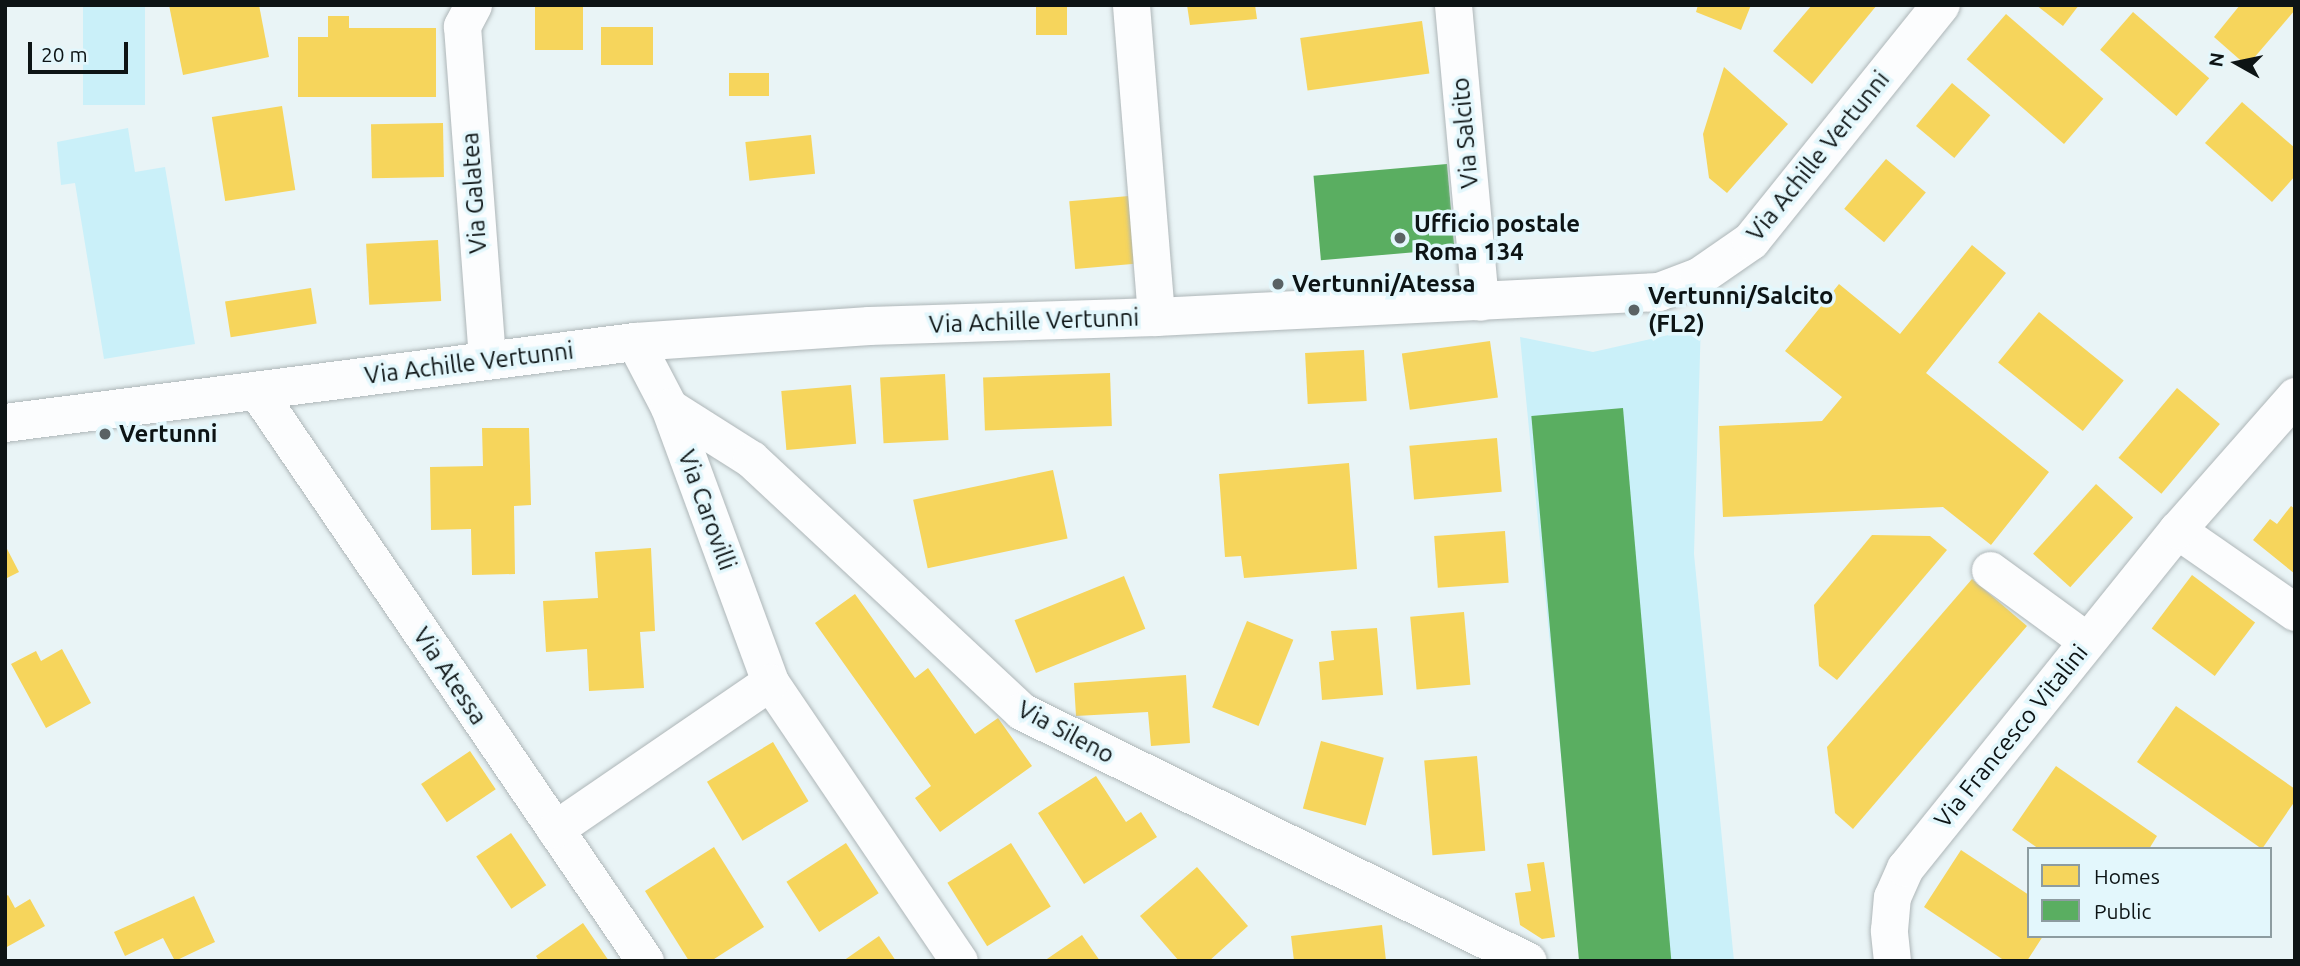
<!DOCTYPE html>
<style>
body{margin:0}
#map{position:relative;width:2300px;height:966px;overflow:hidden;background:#e9f4f6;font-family:Ubuntu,sans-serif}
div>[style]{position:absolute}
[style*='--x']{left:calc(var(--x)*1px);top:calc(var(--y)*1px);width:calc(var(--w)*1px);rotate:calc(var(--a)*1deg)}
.green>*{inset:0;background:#caf0f9;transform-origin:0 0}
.homes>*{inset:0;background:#f6d55c;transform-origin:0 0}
.public>*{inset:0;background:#5aae61;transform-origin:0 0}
.roads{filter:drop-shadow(0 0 2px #aeb6b8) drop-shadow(0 0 2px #aeb6b8)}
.minor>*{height:37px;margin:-18.5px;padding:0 18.5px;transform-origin:18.5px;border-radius:18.5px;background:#fcfdfe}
.tertiary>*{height:38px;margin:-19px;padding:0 19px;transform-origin:19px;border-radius:19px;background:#fcfdfe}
.dots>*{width:19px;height:19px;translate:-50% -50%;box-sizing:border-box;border:4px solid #e3f7fc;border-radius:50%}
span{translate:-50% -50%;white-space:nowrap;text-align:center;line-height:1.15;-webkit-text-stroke:7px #e3f7fc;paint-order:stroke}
.street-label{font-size:24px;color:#0d1415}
.poi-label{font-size:24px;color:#0d1415;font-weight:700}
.left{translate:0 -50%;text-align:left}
.frame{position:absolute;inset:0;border:7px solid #0d1415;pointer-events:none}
.legend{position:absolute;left:2027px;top:847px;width:245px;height:91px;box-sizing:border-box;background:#e3f7fc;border:2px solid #8d9ca0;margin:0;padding:9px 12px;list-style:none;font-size:21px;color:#0d1415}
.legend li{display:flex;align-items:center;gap:14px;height:35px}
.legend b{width:35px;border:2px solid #8d9ca0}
.north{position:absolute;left:2202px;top:28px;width:70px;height:70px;-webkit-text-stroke:5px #e3f7fc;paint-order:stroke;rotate:279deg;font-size:19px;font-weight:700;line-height:28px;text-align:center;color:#0d1415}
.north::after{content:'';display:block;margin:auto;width:24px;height:32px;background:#0d1415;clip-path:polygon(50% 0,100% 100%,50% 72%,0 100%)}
.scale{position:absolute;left:28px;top:42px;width:100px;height:32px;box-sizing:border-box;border:4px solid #0d1415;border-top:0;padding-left:9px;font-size:21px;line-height:24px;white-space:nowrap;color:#0d1415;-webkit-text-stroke:5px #e3f7fc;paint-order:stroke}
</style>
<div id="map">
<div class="green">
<i style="left:83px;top:5px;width:62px;height:100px"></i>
<i style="clip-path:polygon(128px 128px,135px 172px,165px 167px,195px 344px,104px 359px,75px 183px,61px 185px,57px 142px)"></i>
<i style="clip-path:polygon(1701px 321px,1694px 554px,1734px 961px,1581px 961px,1520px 337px,1593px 352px,1673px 334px)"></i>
</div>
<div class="homes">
<i style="clip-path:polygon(169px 5px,259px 5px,269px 57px,183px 75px)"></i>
<i style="left:535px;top:5px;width:48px;height:45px"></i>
<i style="left:1036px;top:5px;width:31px;height:30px"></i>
<i style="clip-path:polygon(1187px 5px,1255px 5px,1257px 19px,1190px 25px)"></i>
<i style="clip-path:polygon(1698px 5px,1751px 5px,1741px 30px,1696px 12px)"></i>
<i style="clip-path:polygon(1812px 5px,1877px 5px,1812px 84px,1773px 51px)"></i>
<i style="clip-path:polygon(2036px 5px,2079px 5px,2063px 26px)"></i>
<i style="clip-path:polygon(2240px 5px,2295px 5px,2295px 10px,2247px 66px,2214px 37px)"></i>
<i style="left:2133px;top:12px;width:101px;height:50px;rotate:41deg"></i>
<i style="left:2006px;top:14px;width:129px;height:60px;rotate:41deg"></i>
<i style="clip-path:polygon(328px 16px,349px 16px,349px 28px,436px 28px,436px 97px,298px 97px,298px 37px,328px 37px)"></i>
<i style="left:1422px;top:21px;width:53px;height:123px;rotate:82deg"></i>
<i style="left:653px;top:27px;width:38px;height:52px;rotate:90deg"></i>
<i style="clip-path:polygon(1724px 67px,1788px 124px,1727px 193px,1709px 178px,1703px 134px)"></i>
<i style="left:729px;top:73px;width:40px;height:23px"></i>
<i style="left:1952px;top:83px;width:50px;height:56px;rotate:40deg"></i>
<i style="clip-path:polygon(2242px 102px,2295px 148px,2295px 176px,2272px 202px,2205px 143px)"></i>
<i style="left:282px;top:106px;width:85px;height:71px;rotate:81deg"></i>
<i style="left:443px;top:123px;width:54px;height:72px;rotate:89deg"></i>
<i style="left:811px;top:135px;width:39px;height:66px;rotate:84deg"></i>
<i style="left:1886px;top:159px;width:52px;height:65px;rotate:40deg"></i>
<i style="left:1129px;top:196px;width:68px;height:60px;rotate:85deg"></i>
<i style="left:438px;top:240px;width:61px;height:72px;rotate:87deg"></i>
<i style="clip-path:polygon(1972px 245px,2006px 273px,1926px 373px,2049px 472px,1991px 545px,1943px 507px,1723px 517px,1719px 426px,1822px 421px,1842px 397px,1785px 351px,1839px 284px,1900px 334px)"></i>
<i style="left:311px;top:288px;width:36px;height:87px;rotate:81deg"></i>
<i style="left:2039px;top:312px;width:109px;height:65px;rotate:39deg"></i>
<i style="left:1490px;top:341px;width:57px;height:89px;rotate:82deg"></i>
<i style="left:1364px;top:350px;width:51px;height:59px;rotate:87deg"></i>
<i style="left:1110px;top:373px;width:53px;height:127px;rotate:88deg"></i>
<i style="left:945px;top:374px;width:66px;height:65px;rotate:87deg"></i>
<i style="left:851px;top:385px;width:59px;height:70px;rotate:85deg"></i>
<i style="left:2177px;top:388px;width:56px;height:91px;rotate:40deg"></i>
<i style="clip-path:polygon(482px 428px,529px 428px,531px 505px,514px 506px,515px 574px,472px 575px,471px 529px,431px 530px,430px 467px,483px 466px)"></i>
<i style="left:1497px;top:438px;width:54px;height:88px;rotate:85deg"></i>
<i style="clip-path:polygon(1349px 463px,1357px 569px,1244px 578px,1241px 556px,1225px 557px,1219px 474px)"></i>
<i style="left:1053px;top:470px;width:70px;height:143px;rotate:78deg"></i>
<i style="left:2096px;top:484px;width:50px;height:94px;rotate:42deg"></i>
<i style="clip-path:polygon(2291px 506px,2295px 509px,2295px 574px,2253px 540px,2270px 519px,2277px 524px)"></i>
<i style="left:1505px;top:531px;width:52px;height:71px;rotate:86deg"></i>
<i style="clip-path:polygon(1872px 535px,1930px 536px,1947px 550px,1837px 680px,1819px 666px,1814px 605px)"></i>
<i style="clip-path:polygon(5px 545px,19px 572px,5px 579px)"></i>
<i style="clip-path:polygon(651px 548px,655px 631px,640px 632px,644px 688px,589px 691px,587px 649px,546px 652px,543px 601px,598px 598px,595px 552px)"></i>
<i style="left:2192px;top:575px;width:79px;height:67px;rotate:37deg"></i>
<i style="left:1124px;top:576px;width:57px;height:118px;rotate:68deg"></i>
<i style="clip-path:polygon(1972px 579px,2027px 626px,1853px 829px,1835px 813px,1827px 747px)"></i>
<i style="clip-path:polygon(855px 594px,915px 678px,928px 668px,975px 734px,998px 718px,1032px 766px,940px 832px,915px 798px,931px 786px,815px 623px)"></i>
<i style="left:1464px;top:612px;width:73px;height:54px;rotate:85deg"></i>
<i style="left:1247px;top:621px;width:50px;height:93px;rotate:22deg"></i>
<i style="clip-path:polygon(1377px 628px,1383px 695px,1322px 700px,1319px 662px,1334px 660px,1331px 631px)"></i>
<i style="clip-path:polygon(62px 649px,91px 703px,46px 728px,11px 664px,36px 651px,41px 661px)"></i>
<i style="clip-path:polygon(1186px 675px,1190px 743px,1151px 746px,1148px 712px,1076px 716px,1074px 683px)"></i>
<i style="clip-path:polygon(2176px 706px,2295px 789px,2295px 801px,2262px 849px,2137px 762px)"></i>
<i style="left:1321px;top:741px;width:65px;height:70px;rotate:15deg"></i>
<i style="left:773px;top:742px;width:69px;height:77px;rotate:59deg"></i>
<i style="left:470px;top:751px;width:46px;height:59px;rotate:56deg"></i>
<i style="left:1477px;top:756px;width:95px;height:53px;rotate:85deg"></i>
<i style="clip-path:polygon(2056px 766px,2157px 836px,2149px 849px,2039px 849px,2012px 830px)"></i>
<i style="clip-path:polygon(1096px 776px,1126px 822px,1141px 812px,1157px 837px,1084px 884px,1038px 813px)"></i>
<i style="left:511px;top:833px;width:63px;height:42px;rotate:56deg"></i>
<i style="left:846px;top:843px;width:60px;height:71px;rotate:57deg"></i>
<i style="left:1011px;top:843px;width:75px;height:75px;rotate:58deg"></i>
<i style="clip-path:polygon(714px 847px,764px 927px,711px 961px,689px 961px,645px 891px)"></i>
<i style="clip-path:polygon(1961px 850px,2029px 895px,2029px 936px,2043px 936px,2027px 961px,2005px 961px,1924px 907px)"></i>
<i style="clip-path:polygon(1544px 862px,1555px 937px,1542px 939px,1520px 925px,1515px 893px,1531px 891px,1527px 864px)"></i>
<i style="clip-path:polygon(1197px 867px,1248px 926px,1209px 961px,1179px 961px,1140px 916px)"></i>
<i style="clip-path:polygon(8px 895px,15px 908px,30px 899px,45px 926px,5px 948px,5px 897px)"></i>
<i style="clip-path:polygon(194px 896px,215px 942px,175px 961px,163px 938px,125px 956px,114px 932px)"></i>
<i style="clip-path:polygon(583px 923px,609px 961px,539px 961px,536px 956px)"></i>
<i style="clip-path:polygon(1382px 925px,1386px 961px,1294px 961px,1291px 936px)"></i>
<i style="clip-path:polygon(1082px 935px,1100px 961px,1044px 961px)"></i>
<i style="clip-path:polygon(879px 936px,896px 961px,843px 961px)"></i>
</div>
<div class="public">
<i style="left:1447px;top:164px;width:85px;height:134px;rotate:85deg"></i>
<i style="left:1623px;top:408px;width:556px;height:92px;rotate:85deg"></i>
</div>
<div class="roads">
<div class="minor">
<i style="--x:473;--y:5;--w:24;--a:118"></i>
<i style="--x:462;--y:26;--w:335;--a:85.7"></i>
<i style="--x:1131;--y:5;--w:313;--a:85.4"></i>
<i style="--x:1453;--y:5;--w:298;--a:84.8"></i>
<i style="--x:635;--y:342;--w:73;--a:62.4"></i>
<i style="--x:669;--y:407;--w:293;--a:69.8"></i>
<i style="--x:770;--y:682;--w:337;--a:55.9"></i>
<i style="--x:256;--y:390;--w:691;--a:55.73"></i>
<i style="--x:669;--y:407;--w:97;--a:32.4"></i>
<i style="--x:751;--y:459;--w:369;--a:43"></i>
<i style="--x:1021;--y:711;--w:565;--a:26.25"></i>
<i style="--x:2177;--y:530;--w:144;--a:34.8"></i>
<i style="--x:1990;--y:570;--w:120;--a:36.2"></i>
<i style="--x:555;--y:829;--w:260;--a:-34.4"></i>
<i style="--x:1892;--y:961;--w:31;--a:-96"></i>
<i style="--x:1889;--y:930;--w:33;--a:-85"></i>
<i style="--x:1892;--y:897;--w:32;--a:-66"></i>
<i style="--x:1905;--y:868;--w:434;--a:-51.2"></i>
<i style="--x:2177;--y:530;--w:179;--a:-48.6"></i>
</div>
<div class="tertiary">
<i style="--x:5;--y:423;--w:635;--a:-7.33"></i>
<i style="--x:635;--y:342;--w:235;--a:-3.9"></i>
<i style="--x:869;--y:326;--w:287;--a:-1.8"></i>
<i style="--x:1156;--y:317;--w:504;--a:-2.85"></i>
<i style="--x:1659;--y:292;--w:43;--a:-20.6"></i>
<i style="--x:1699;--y:277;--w:63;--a:-34.7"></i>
<i style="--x:1751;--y:241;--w:303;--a:-51.2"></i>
</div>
</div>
<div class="dots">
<i style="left:1400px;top:238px;background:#5a6264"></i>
<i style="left:1278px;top:284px;background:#5a6264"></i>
<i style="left:1634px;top:310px;background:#5a6264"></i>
<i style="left:105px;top:434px;background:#5a6264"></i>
</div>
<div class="street-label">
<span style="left:1465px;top:133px;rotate:-95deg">Via Salcito</span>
<span style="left:1818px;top:156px;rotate:-51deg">Via Achille Vertunni</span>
<span style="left:474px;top:193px;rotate:-94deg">Via Galatea</span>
<span style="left:1034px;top:321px;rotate:-2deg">Via Achille Vertunni</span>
<span style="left:469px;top:363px;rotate:-7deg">Via Achille Vertunni</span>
<span style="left:707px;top:510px;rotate:70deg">Via Carovilli</span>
<span style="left:450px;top:676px;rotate:56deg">Via Atessa</span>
<span style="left:1066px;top:732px;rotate:28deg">Via Sileno</span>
<span style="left:2011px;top:736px;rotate:-51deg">Via Francesco Vitalini</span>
</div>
<div class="poi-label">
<span class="left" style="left:1414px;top:238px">Ufficio postale<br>Roma 134</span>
<span class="left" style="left:1292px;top:284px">Vertunni/Atessa</span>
<span class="left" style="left:1648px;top:310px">Vertunni/Salcito<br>(FL2)</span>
<span class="left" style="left:119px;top:434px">Vertunni</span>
</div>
<div class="frame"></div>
<ul class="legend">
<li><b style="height:19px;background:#f6d55c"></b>Homes</li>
<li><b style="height:19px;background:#5aae61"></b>Public</li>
</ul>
<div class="north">N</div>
<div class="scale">20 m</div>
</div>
